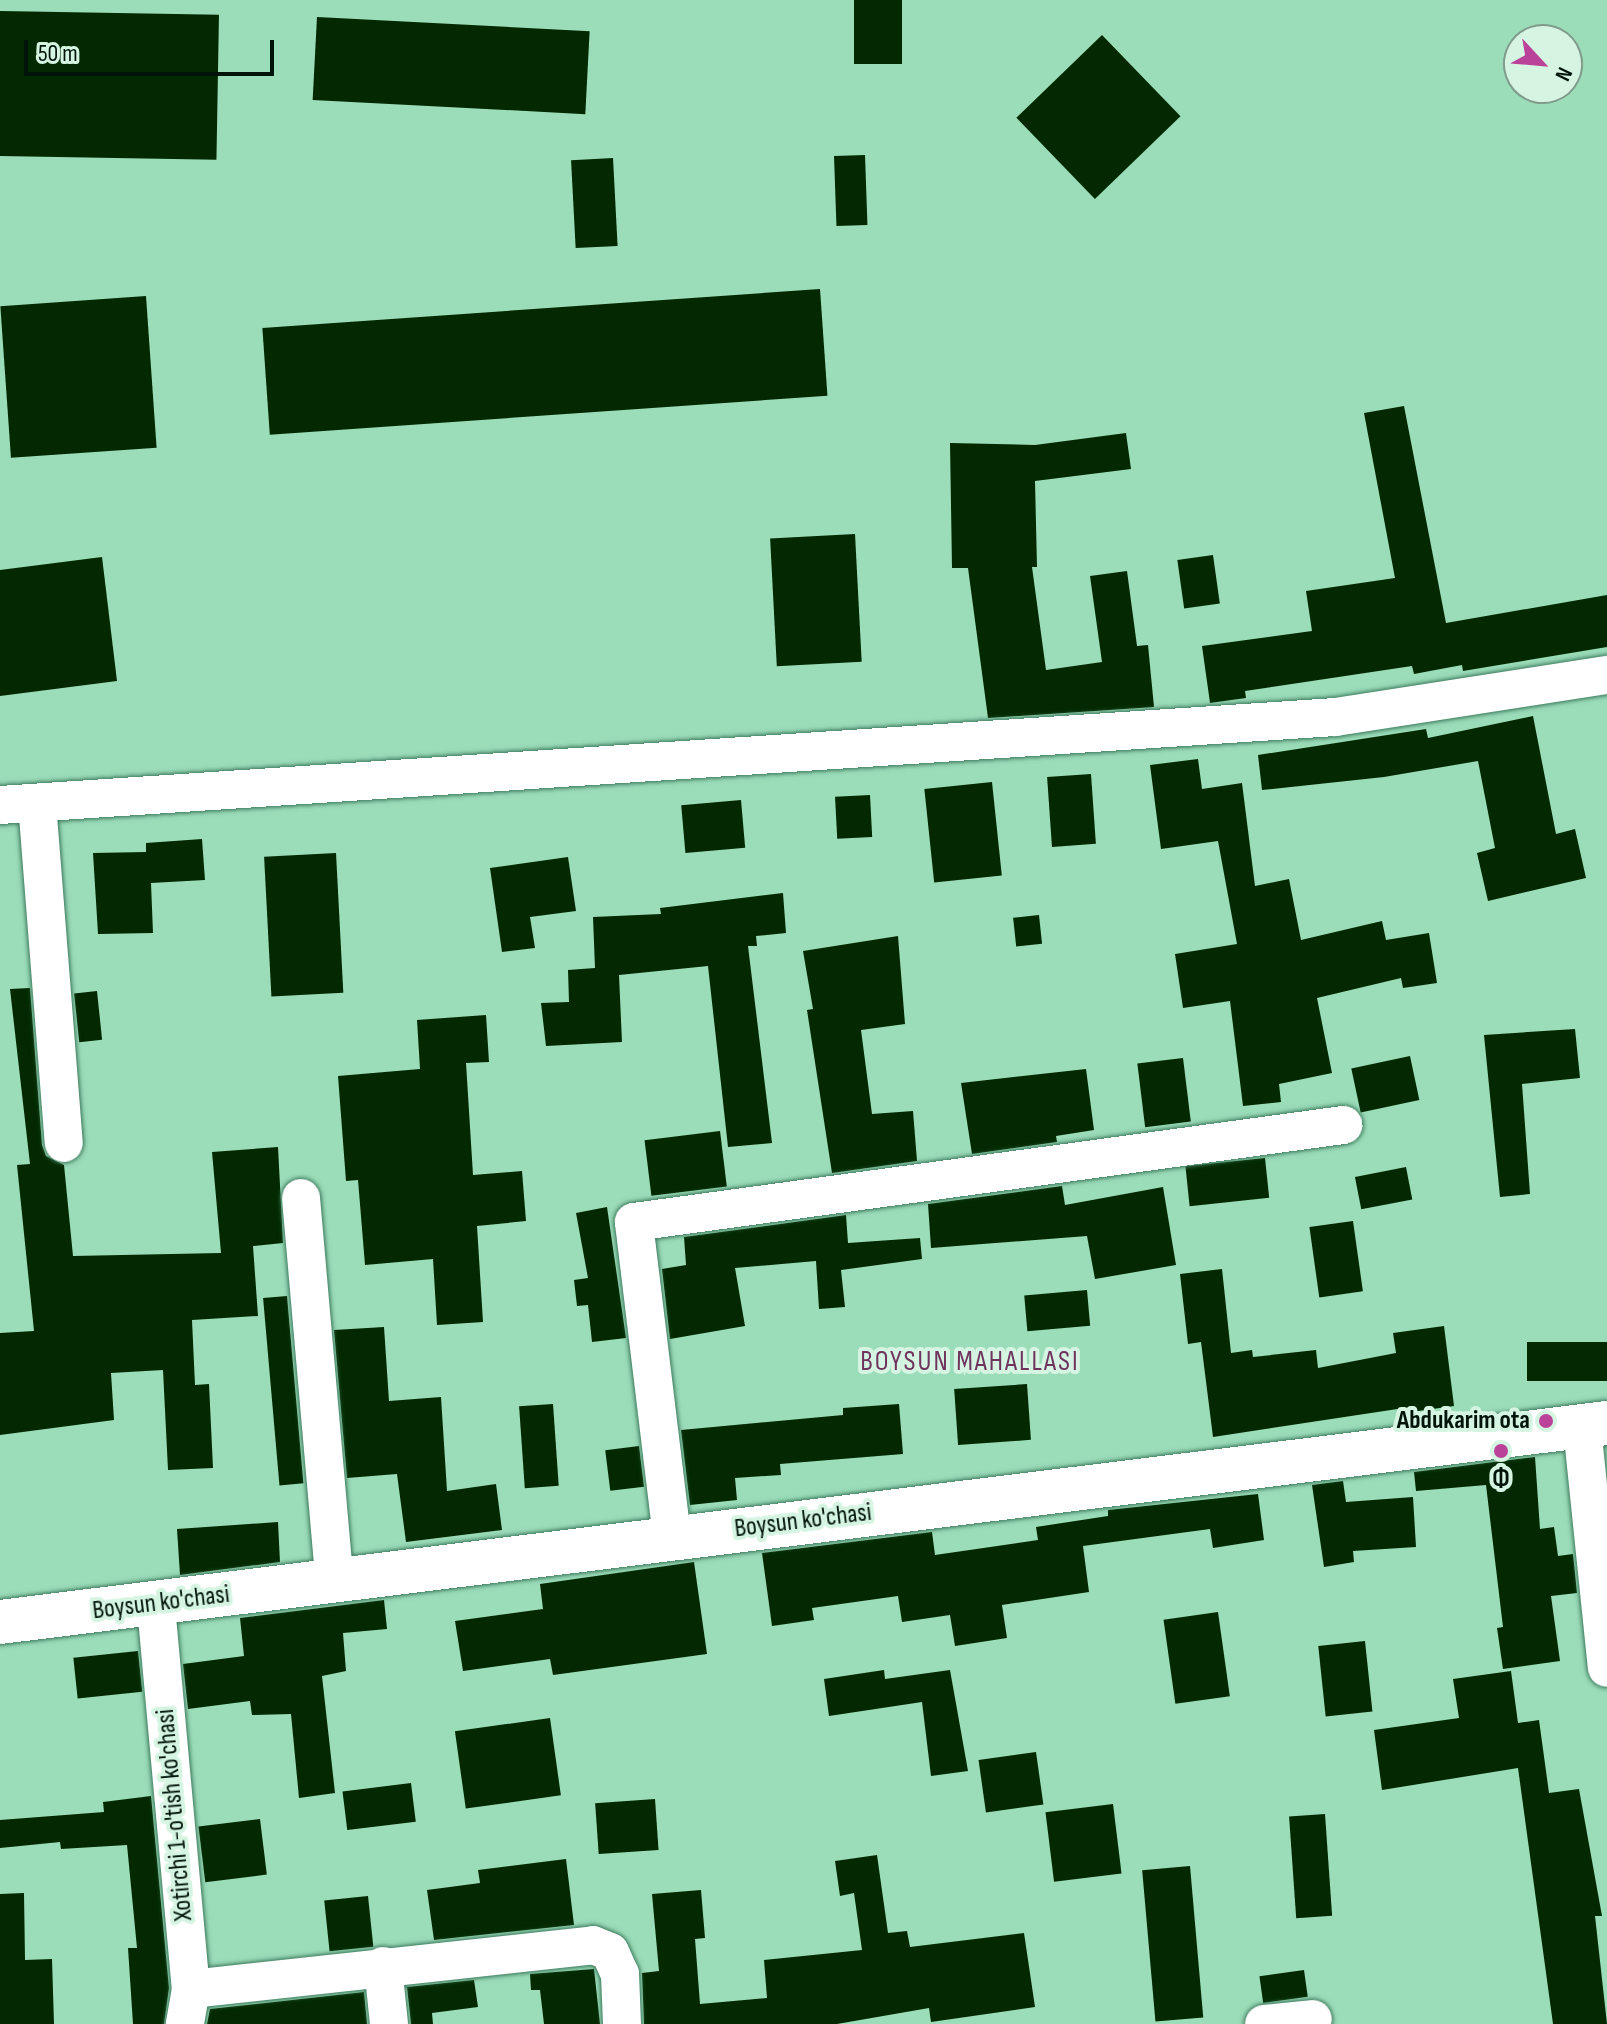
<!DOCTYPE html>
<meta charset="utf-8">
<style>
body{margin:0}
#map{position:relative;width:1607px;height:2024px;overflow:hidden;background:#9bdcb9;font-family:"Sofia Sans Condensed",sans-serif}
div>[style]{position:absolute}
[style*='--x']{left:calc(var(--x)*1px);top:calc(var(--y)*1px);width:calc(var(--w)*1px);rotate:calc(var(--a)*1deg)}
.building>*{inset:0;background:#042900;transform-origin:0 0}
.roads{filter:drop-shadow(0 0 2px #3d7b5d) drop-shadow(0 0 2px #3d7b5d)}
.street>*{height:38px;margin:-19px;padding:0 19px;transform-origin:19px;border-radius:19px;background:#fff}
.secondary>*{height:44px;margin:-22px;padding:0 22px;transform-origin:22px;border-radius:22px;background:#fff}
.dots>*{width:22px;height:22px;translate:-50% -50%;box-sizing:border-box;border:4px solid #d5f4e2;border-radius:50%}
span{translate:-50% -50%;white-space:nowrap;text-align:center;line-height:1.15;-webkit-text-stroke:8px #d5f4e2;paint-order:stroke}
.poi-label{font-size:26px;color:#001409;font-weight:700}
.right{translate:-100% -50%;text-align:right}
.street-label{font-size:26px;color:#001409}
.neighbourhood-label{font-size:28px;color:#6f345d;letter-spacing:2px}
.north{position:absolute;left:1503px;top:24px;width:80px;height:80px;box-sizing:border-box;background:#d5f4e2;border:2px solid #809a8b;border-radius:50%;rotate:116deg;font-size:22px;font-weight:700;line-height:32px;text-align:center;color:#001409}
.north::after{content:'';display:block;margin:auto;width:28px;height:36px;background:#ba4399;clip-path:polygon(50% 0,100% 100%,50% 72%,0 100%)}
.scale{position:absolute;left:24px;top:40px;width:250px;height:36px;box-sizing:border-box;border:4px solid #001409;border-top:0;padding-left:10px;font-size:24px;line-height:28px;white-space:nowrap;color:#001409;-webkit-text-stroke:6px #d5f4e2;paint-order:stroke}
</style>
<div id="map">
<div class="building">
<i style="left:854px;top:0;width:48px;height:64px"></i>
<i style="left:0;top:11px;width:219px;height:145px;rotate:1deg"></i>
<i style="left:317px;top:17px;width:273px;height:83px;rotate:3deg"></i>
<i style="left:1102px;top:35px;width:113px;height:119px;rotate:46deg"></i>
<i style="left:865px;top:155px;width:70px;height:31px;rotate:88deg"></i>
<i style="left:613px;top:158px;width:88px;height:42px;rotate:87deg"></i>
<i style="left:820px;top:289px;width:107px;height:559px;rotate:86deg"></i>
<i style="left:146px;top:296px;width:152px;height:146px;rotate:86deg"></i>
<i style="clip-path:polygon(1404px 406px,1446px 623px,1607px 595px,1607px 647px,1463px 671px,1462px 665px,1414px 674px,1412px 666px,1245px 691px,1246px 698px,1210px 703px,1202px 646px,1312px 631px,1306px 591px,1395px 578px,1364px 413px)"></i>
<i style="clip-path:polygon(1126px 433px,1131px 469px,1035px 481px,1037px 567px,1032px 567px,1046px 670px,1102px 662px,1090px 576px,1127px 571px,1137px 646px,1148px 645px,1154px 707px,988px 718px,968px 568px,952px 568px,950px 443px,1035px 445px)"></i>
<i style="left:855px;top:534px;width:128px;height:85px;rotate:87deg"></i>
<i style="left:1213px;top:555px;width:49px;height:36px;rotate:82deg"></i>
<i style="clip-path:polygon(102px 557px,117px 681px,0 696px,0 570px)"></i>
<i style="clip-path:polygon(1533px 716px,1556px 834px,1575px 829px,1586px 878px,1488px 901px,1477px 853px,1495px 848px,1478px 761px,1384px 777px,1262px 790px,1258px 755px,1426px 729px,1428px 738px)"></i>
<i style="clip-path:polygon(1198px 759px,1202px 789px,1242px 783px,1255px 886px,1289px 879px,1301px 940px,1382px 921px,1386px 940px,1429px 933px,1437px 983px,1403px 988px,1401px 978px,1317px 998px,1332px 1073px,1279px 1084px,1281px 1102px,1243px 1106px,1230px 1001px,1183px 1008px,1175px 954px,1237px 944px,1218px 841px,1161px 849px,1150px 765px)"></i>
<i style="left:1091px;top:774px;width:70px;height:44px;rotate:86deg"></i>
<i style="left:992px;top:782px;width:94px;height:68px;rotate:84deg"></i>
<i style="left:870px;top:795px;width:42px;height:35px;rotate:87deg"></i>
<i style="left:741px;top:800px;width:48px;height:60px;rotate:85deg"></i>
<i style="clip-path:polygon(202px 839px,205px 880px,151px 883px,153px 933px,98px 934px,93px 853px,146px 852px,146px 843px)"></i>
<i style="left:336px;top:853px;width:140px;height:72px;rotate:87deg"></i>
<i style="clip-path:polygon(568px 857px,576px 911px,530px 917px,535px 948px,502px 952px,490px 868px)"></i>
<i style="clip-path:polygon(783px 893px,786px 933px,756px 936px,757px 946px,748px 946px,772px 1143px,728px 1147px,708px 966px,619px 975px,622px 1042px,546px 1046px,541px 1003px,569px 1002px,568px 970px,595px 968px,593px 917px,661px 914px,660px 908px)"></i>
<i style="left:1039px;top:915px;width:29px;height:26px;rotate:84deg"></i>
<i style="clip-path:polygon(898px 936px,905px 1024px,861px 1030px,872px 1114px,913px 1111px,917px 1161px,832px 1173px,807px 1010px,813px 1009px,803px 951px)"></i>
<i style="clip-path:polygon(30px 988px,42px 1145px,46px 1156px,64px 1165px,73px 1256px,221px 1253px,212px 1152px,278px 1147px,283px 1243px,253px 1246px,258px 1316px,192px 1320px,195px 1385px,209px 1384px,213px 1468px,168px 1470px,163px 1370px,111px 1373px,114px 1420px,0 1435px,0 1333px,34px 1331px,17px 1165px,30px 1164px,10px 989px)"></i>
<i style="left:97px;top:991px;width:49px;height:23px;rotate:84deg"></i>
<i style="clip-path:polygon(486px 1015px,489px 1062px,466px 1063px,473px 1175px,522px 1171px,526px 1221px,477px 1226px,483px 1322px,437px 1325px,433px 1259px,365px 1265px,358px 1180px,346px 1181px,338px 1076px,420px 1069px,417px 1020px)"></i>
<i style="clip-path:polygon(1575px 1029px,1580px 1078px,1522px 1084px,1530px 1194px,1500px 1197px,1484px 1035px)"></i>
<i style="left:1410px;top:1056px;width:45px;height:60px;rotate:78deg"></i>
<i style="left:1183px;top:1058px;width:64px;height:46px;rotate:83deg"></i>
<i style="clip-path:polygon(1086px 1069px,1094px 1130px,1056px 1136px,1057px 1142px,972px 1154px,961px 1083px)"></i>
<i style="left:720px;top:1131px;width:56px;height:76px;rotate:83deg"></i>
<i style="left:1265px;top:1158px;width:40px;height:80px;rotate:84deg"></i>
<i style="left:1406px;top:1167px;width:33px;height:52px;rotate:79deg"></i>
<i style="clip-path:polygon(1062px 1186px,1065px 1205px,1163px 1187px,1176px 1265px,1095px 1279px,1087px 1236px,931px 1248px,928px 1204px)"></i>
<i style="clip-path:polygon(607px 1207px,626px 1338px,592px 1342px,588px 1305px,577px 1306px,574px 1280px,588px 1278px,576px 1213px)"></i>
<i style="clip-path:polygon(846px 1215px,848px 1243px,920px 1238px,922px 1259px,841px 1270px,845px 1307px,819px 1309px,816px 1261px,735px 1268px,745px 1326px,670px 1339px,662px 1269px,686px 1265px,684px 1237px)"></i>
<i style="left:1353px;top:1221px;width:71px;height:44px;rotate:82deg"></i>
<i style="clip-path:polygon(1222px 1269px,1231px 1353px,1252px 1350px,1253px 1357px,1316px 1350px,1318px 1368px,1396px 1353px,1393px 1333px,1444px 1326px,1454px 1406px,1404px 1413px,1404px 1408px,1213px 1437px,1201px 1342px,1188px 1344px,1180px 1274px)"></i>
<i style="left:1087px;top:1290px;width:36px;height:63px;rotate:85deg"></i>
<i style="left:287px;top:1296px;width:188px;height:24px;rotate:85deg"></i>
<i style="clip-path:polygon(384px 1327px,389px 1401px,441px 1397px,447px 1491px,496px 1484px,502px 1530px,406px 1542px,397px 1474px,347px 1478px,334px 1330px)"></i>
<i style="left:1607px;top:1342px;width:39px;height:80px;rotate:90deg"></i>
<i style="left:1027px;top:1384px;width:56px;height:73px;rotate:86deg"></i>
<i style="left:553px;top:1404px;width:82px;height:34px;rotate:86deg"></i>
<i style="clip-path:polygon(899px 1404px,903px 1454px,780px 1464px,781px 1475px,735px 1478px,737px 1500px,690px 1505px,681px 1430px,843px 1415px,843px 1408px)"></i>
<i style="left:639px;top:1446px;width:41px;height:34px;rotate:83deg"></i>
<i style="clip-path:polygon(1535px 1457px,1540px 1529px,1554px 1527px,1558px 1556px,1573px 1554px,1577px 1593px,1551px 1596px,1560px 1661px,1503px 1669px,1497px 1628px,1503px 1627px,1486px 1485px,1416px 1491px,1414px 1472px)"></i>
<i style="clip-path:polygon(1343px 1481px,1346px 1502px,1413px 1497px,1416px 1547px,1353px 1551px,1354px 1562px,1324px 1567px,1312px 1485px)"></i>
<i style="clip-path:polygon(1258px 1494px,1264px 1540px,1213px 1548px,1210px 1529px,1083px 1546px,1089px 1592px,1002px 1605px,1007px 1638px,955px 1646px,950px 1615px,902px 1622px,898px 1596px,812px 1608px,814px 1620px,772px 1626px,762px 1553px,932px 1532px,935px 1555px,1038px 1540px,1036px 1527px,1108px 1516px,1108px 1510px)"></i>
<i style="clip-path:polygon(278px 1522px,280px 1562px,180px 1575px,177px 1529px)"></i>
<i style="clip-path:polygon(694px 1562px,707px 1654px,553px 1675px,550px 1659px,463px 1671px,455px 1621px,543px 1609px,540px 1584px)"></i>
<i style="clip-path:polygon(384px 1600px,387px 1629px,343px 1633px,346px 1671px,322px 1676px,335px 1793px,299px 1798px,291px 1714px,252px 1715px,250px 1701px,188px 1709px,183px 1664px,244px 1656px,240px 1618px)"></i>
<i style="left:1218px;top:1612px;width:85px;height:55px;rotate:82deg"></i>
<i style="left:1365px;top:1641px;width:71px;height:47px;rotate:84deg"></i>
<i style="left:138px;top:1651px;width:41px;height:65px;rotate:84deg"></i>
<i style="clip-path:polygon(884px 1670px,885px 1679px,950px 1670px,968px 1771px,931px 1776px,922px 1702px,829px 1716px,824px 1679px)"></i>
<i style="clip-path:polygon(1511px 1671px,1518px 1723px,1539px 1720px,1549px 1793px,1579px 1789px,1602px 1916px,1595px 1916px,1607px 2024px,1553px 2024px,1518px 1768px,1382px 1790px,1374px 1730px,1459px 1718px,1453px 1679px)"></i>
<i style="left:550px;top:1718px;width:78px;height:96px;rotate:82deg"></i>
<i style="left:1036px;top:1752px;width:53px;height:58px;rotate:82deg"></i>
<i style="left:411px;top:1783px;width:39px;height:69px;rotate:83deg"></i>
<i style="clip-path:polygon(151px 1796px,169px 1988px,164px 2024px,133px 2024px,128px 1948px,137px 1948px,127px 1845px,61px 1849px,60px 1842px,0 1848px,0 1820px,104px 1812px,103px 1802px)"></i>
<i style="left:655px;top:1799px;width:51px;height:60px;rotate:86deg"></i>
<i style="left:1113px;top:1804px;width:70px;height:68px;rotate:83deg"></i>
<i style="left:1325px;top:1814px;width:102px;height:36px;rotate:86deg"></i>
<i style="left:260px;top:1819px;width:56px;height:62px;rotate:83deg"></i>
<i style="clip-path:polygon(877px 1855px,888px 1933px,907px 1931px,910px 1947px,1024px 1933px,1035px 2007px,931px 2022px,929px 2008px,837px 2024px,644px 2024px,642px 1973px,659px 1971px,652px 1894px,701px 1890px,705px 1938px,695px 1939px,700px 2004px,767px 1998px,764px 1960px,862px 1950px,854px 1893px,840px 1896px,835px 1861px)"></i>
<i style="clip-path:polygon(566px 1859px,574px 1925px,434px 1940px,427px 1890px,480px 1883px,478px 1870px)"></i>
<i style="left:1190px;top:1866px;width:152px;height:48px;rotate:85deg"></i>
<i style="clip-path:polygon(24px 1893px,25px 1960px,52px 1959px,54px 2024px,0 2024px,0 1894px)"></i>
<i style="left:368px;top:1896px;width:51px;height:44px;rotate:84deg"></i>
<i style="clip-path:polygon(594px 1969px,600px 2024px,544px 2024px,540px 1990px,531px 1990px,530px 1974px)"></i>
<i style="left:1304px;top:1970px;width:27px;height:45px;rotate:82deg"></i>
<i style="clip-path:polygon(474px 1980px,478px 2007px,432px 2013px,433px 2024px,411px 2024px,407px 1987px)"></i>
<i style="clip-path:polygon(364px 1992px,367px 2024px,207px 2024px,210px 2009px)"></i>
</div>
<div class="roads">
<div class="street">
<i style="--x:37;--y:803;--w:341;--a:85.5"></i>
<i style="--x:0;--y:805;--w:1338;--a:-3.77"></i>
<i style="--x:1335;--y:717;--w:275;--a:-8.8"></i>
<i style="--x:301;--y:1198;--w:381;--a:85"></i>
<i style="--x:1582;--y:1427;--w:242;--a:84.1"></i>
<i style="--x:672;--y:1537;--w:317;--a:-96.9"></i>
<i style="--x:634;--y:1222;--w:716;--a:-7.79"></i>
<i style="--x:156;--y:1606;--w:385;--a:84.8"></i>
<i style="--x:191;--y:1989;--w:36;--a:100"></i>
<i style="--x:383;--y:1966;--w:58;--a:84.1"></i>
<i style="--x:191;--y:1989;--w:404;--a:-6.2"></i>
<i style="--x:593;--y:1945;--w:18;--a:22"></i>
<i style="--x:610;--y:1952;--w:24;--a:66"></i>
<i style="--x:620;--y:1974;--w:50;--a:87.7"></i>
<i style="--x:1264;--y:2024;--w:49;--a:-5.8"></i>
</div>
<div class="secondary">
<i style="--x:0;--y:1622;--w:1619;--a:-7.06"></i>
</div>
</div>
<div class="dots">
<i style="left:1546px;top:1421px;background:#ba4399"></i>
<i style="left:1501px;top:1451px;background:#ba4399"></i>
</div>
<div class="poi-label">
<span class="right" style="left:1530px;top:1421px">Abdukarim ota</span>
<span style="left:1501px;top:1479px">Ф</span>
</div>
<div class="street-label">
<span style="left:803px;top:1521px;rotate:-7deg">Boysun ko'chasi</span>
<span style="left:161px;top:1603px;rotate:-7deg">Boysun ko'chasi</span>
<span style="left:175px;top:1815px;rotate:-95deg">Xotirchi 1-o'tish ko'chasi</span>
</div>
<div class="neighbourhood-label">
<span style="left:970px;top:1362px">BOYSUN MAHALLASI</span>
</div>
<div class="north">N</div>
<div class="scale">50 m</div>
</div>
